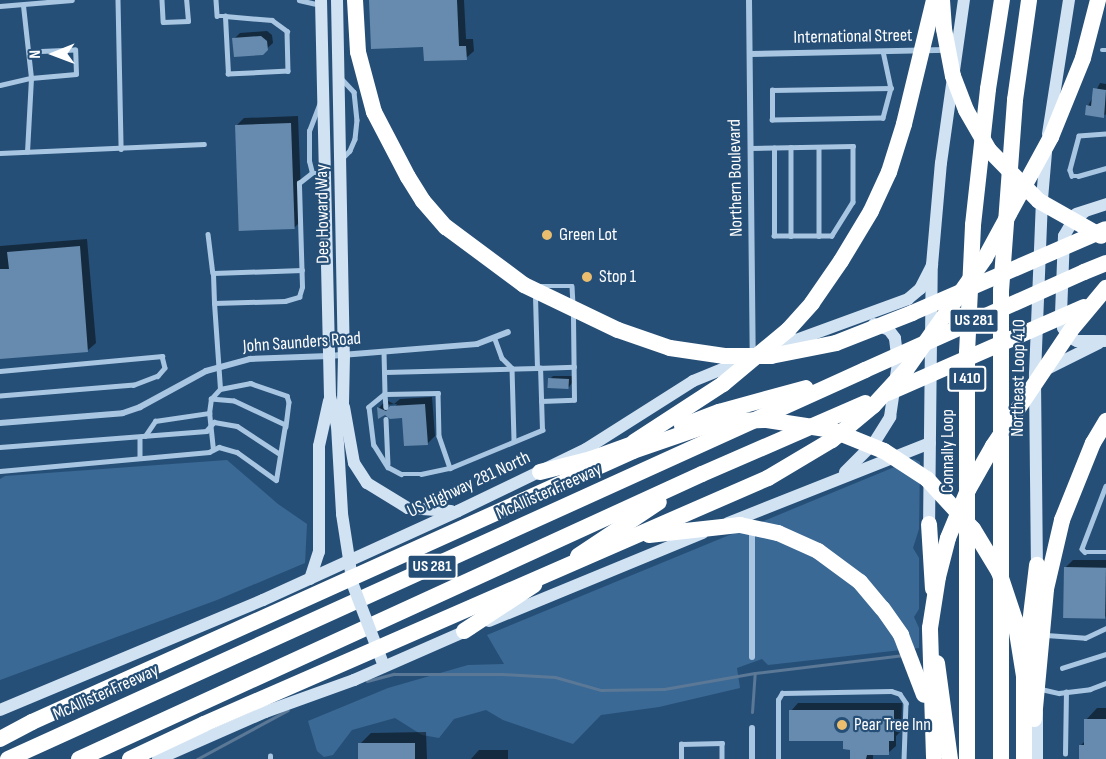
<!DOCTYPE html>
<style>
body{margin:0}
#map{position:relative;width:1106px;height:759px;overflow:hidden;background:#264f77;font-family:"Sofia Sans Condensed",sans-serif}
div>[style]{position:absolute}
[style*='--x']{left:calc(var(--x)*1px);top:calc(var(--y)*1px);width:calc(var(--w)*1px);rotate:calc(var(--a)*1deg)}
.green>*{inset:0;background:#3a6995}
.shadow>*{inset:0;background:#0007}
.stream>*{height:3px;margin:-1.5px;padding:0 1.5px;transform-origin:1.5px;border-radius:1.5px;background:#5b7896}
.building>*{inset:0;background:#678bae;transform-origin:0 0}
.lane>*{height:4.5px;margin:-2.25px;padding:0 2.25px;transform-origin:2.25px;border-radius:2.25px;background:#a8c6e2}
.street>*{height:6px;margin:-3px;padding:0 3px;transform-origin:3px;border-radius:3px;background:#a8c6e2}
.secondary>*{height:12px;margin:-6px;padding:0 6px;transform-origin:6px;border-radius:6px;background:#d1e2f3}
.highway>*{height:16px;margin:-8px;padding:0 8px;transform-origin:8px;border-radius:8px;background:#fff}
.secondary-bridge>*{height:12px;margin:-6px;padding:0 6px;transform-origin:6px;border-radius:6px;background:#d1e2f3}
.highway-bridge>*{height:16px;margin:-8px;padding:0 8px;transform-origin:8px;border-radius:8px;background:#fff}
.dots>*{width:16px;height:16px;translate:-50% -50%;box-sizing:border-box;border:3px solid #264f77;border-radius:50%}
span{translate:-50% -50%;white-space:nowrap;text-align:center;line-height:1.15;-webkit-text-stroke:4.5px #264f77;paint-order:stroke}
.shield-label span{padding:2px 4px;background:#264f77;border:2px solid;border-radius:4px;-webkit-text-stroke-width:0}
.shield-label{font-size:16px;color:#fff;font-weight:700}
.street-label{font-size:18px;color:#fff}
.poi-label{font-size:18px;color:#fff}
.left{translate:0 -50%;text-align:left}
.north{position:absolute;left:24px;top:24px;width:60px;height:60px;-webkit-text-stroke:4px #264f77;paint-order:stroke;rotate:269deg;font-size:16px;font-weight:700;line-height:24px;text-align:center;color:#fff}
.north::after{content:'';display:block;margin:auto;width:21px;height:27px;background:#fff;clip-path:polygon(50% 0,100% 100%,50% 72%,0 100%)}
</style>
<div id="map">
<div class="green">
<i style="clip-path:polygon(914px 459px,920px 462px,919px 529px,913px 548px,919px 558px,919px 609px,914px 617px,919px 628px,919px 648px,768px 665px,762px 659px,737px 668px,740px 688px,659px 707px,601px 715px,573px 744px,503px 720px,486px 710px,454px 719px,439px 738px,422px 735px,395px 718px,352px 730px,333px 755px,324px 757px,317px 751px,308px 721px,388px 688px,468px 665px,504px 664px,487px 635px)"></i>
<i style="clip-path:polygon(227px 460px,278px 504px,307px 524px,305px 563px,217px 600px,0 680px,0 479px,5px 476px)"></i>
</div>
<div class="shadow">
<i style="clip-path:polygon(371px 0,464px 0,466px 39px,473px 39px,474px 51px,466px 58px,425px 45px)"></i>
<i style="clip-path:polygon(267px 31px,272px 35px,273px 43px,262px 53px,234px 39px,240px 33px)"></i>
<i style="clip-path:polygon(1100px 83px,1106px 84px,1106px 114px,1103px 116px,1088px 106px)"></i>
<i style="clip-path:polygon(298px 116px,302px 220px,294px 228px,236px 126px,244px 118px)"></i>
<i style="clip-path:polygon(87px 239px,96px 343px,88px 350px,0 358px,0 246px)"></i>
<i style="clip-path:polygon(553px 376px,572px 376px,572px 383px,569px 387px,550px 379px)"></i>
<i style="clip-path:polygon(evenodd,432px 397px,435px 436px,427px 444px,403px 416px,385px 413px,380px 417px,379px 408px,386px 400px,394px 404px,400px 399px,432px 397px,397px 404px,394px 408px,383px 408px,383px 405px,397px 404px)"></i>
<i style="clip-path:polygon(1073px 560px,1106px 560px,1106px 617px,1065px 568px)"></i>
<i style="clip-path:polygon(798px 703px,902px 703px,901px 731px,896px 736px,896px 746px,888px 753px,873px 753px,873px 759px,851px 759px,851px 748px,844px 739px,791px 711px)"></i>
<i style="clip-path:polygon(1097px 708px,1106px 708px,1106px 759px,1080px 759px,1080px 746px,1086px 740px,1086px 720px)"></i>
<i style="clip-path:polygon(426px 732px,427px 759px,360px 759px,359px 745px,371px 733px)"></i>
<i style="clip-path:polygon(479px 750px,508px 750px,508px 759px,471px 759px)"></i>
</div>
<div class="stream">
<i style="--x:367;--y:681;--w:28;--a:-15"></i>
<i style="--x:394;--y:674;--w:108;--a:0"></i>
<i style="--x:502;--y:674;--w:53;--a:3.2"></i>
<i style="--x:555;--y:677;--w:48;--a:15.8"></i>
<i style="--x:601;--y:690;--w:63;--a:-0.9"></i>
<i style="--x:664;--y:689;--w:92;--a:-10"></i>
<i style="--x:755;--y:673;--w:150;--a:-6.9"></i>
<i style="--x:752;--y:712;--w:39;--a:-86"></i>
<i style="--x:197;--y:759;--w:103;--a:-28.3"></i>
</div>
<div class="building">
<i style="clip-path:polygon(369px 0,457px 0,459px 46px,466px 46px,467px 60px,424px 61px,423px 47px,371px 49px)"></i>
<i style="clip-path:polygon(261px 36px,267px 41px,268px 50px,263px 55px,234px 57px,232px 38px)"></i>
<i style="clip-path:polygon(1093px 88px,1106px 90px,1104px 118px,1085px 115px,1086px 105px,1091px 106px)"></i>
<i style="left:291px;top:123px;width:106px;height:56px;rotate:88deg"></i>
<i style="clip-path:polygon(80px 246px,88px 352px,0 359px,0 269px,9px 269px,7px 252px)"></i>
<i style="left:548px;top:378px;width:21px;height:10px;rotate:3deg"></i>
<i style="clip-path:polygon(425px 404px,428px 445px,404px 446px,402px 418px,390px 419px,385px 415px,378px 419px,377px 407px,386px 411px,390px 406px)"></i>
<i style="left:1064px;top:567px;width:42px;height:51px;rotate:1deg"></i>
<i style="clip-path:polygon(789px 710px,894px 710px,894px 741px,889px 741px,889px 755px,867px 755px,866px 759px,850px 759px,850px 750px,843px 749px,843px 741px,789px 741px)"></i>
<i style="clip-path:polygon(1084px 719px,1106px 719px,1106px 759px,1079px 759px,1079px 745px,1084px 745px)"></i>
<i style="left:415px;top:743px;width:16px;height:57px;rotate:90deg"></i>
</div>
<div class="lane">
<i style="--x:118;--y:0;--w:149;--a:88.8"></i>
<i style="--x:162;--y:0;--w:22;--a:87"></i>
<i style="--x:163;--y:22;--w:25;--a:-2"></i>
<i style="--x:188;--y:21;--w:21;--a:-95"></i>
<i style="--x:216;--y:0;--w:16;--a:86"></i>
<i style="--x:217;--y:16;--w:8;--a:0"></i>
<i style="--x:225;--y:16;--w:47;--a:4.9"></i>
<i style="--x:272;--y:20;--w:19;--a:36"></i>
<i style="--x:287;--y:31;--w:40;--a:88.6"></i>
<i style="--x:288;--y:71;--w:60;--a:177.1"></i>
<i style="--x:228;--y:74;--w:58;--a:-93"></i>
<i style="--x:299;--y:0;--w:23;--a:13"></i>
<i style="--x:0;--y:6;--w:72;--a:-4.8"></i>
<i style="--x:1102;--y:50;--w:4;--a:0"></i>
<i style="--x:883;--y:51;--w:38;--a:78"></i>
<i style="--x:891;--y:88;--w:31;--a:105"></i>
<i style="--x:883;--y:118;--w:111;--a:179"></i>
<i style="--x:772;--y:120;--w:30;--a:-90"></i>
<i style="--x:772;--y:90;--w:119;--a:-1"></i>
<i style="--x:341;--y:78;--w:19;--a:47"></i>
<i style="--x:354;--y:92;--w:28;--a:84"></i>
<i style="--x:357;--y:120;--w:19;--a:96"></i>
<i style="--x:355;--y:139;--w:13;--a:113"></i>
<i style="--x:350;--y:151;--w:11;--a:135"></i>
<i style="--x:0;--y:85;--w:32;--a:-13"></i>
<i style="--x:31;--y:78;--w:73;--a:-96.3"></i>
<i style="--x:1106;--y:134;--w:27;--a:176"></i>
<i style="--x:1079;--y:136;--w:35;--a:105"></i>
<i style="--x:1070;--y:170;--w:6;--a:72"></i>
<i style="--x:1072;--y:176;--w:6;--a:0"></i>
<i style="--x:1078;--y:176;--w:29;--a:-16"></i>
<i style="--x:791;--y:147;--w:89;--a:90"></i>
<i style="--x:819;--y:147;--w:89;--a:90"></i>
<i style="--x:751;--y:148;--w:102;--a:-1.1"></i>
<i style="--x:853;--y:146;--w:56;--a:90"></i>
<i style="--x:853;--y:202;--w:40;--a:122"></i>
<i style="--x:832;--y:236;--w:58;--a:180"></i>
<i style="--x:774;--y:236;--w:88;--a:-90"></i>
<i style="--x:27;--y:152;--w:74;--a:-86.9"></i>
<i style="--x:31;--y:78;--w:45;--a:-5.1"></i>
<i style="--x:76;--y:74;--w:24;--a:-92"></i>
<i style="--x:75;--y:50;--w:45;--a:177.5"></i>
<i style="--x:0;--y:153;--w:204;--a:-2.5"></i>
<i style="--x:312;--y:173;--w:12;--a:-104"></i>
<i style="--x:309;--y:161;--w:30;--a:-90"></i>
<i style="--x:309;--y:131;--w:30;--a:-69"></i>
<i style="--x:208;--y:234;--w:39;--a:83"></i>
<i style="--x:541;--y:286;--w:31;--a:0"></i>
<i style="--x:572;--y:286;--w:18;--a:87"></i>
<i style="--x:214;--y:303;--w:30;--a:-92"></i>
<i style="--x:213;--y:273;--w:89;--a:-1.9"></i>
<i style="--x:495;--y:339;--w:20;--a:70"></i>
<i style="--x:502;--y:358;--w:14;--a:45"></i>
<i style="--x:512;--y:368;--w:73;--a:88.4"></i>
<i style="--x:384;--y:352;--w:42;--a:88.6"></i>
<i style="--x:385;--y:394;--w:53;--a:-1.1"></i>
<i style="--x:438;--y:393;--w:43;--a:88.7"></i>
<i style="--x:439;--y:436;--w:34;--a:71"></i>
<i style="--x:537;--y:368;--w:37;--a:-2"></i>
<i style="--x:0;--y:371;--w:163;--a:-5.3"></i>
<i style="--x:162;--y:356;--w:12;--a:76"></i>
<i style="--x:165;--y:368;--w:11;--a:131"></i>
<i style="--x:158;--y:376;--w:26;--a:159"></i>
<i style="--x:134;--y:385;--w:134;--a:175.3"></i>
<i style="--x:385;--y:372;--w:152;--a:-1.5"></i>
<i style="--x:537;--y:368;--w:73;--a:-91.6"></i>
<i style="--x:220;--y:389;--w:86;--a:-94"></i>
<i style="--x:214;--y:303;--w:71;--a:-1.6"></i>
<i style="--x:285;--y:301;--w:15;--a:-16"></i>
<i style="--x:299;--y:297;--w:10;--a:-73"></i>
<i style="--x:302;--y:287;--w:104;--a:-91.7"></i>
<i style="--x:299;--y:183;--w:16;--a:-38"></i>
<i style="--x:312;--y:173;--w:12;--a:0"></i>
<i style="--x:385;--y:394;--w:21;--a:141"></i>
<i style="--x:369;--y:407;--w:38;--a:83"></i>
<i style="--x:374;--y:445;--w:26;--a:58"></i>
<i style="--x:388;--y:467;--w:15;--a:28"></i>
<i style="--x:401;--y:474;--w:20;--a:0"></i>
<i style="--x:421;--y:474;--w:30;--a:-12"></i>
<i style="--x:450;--y:468;--w:100;--a:-22.4"></i>
<i style="--x:542;--y:430;--w:62;--a:-91.8"></i>
<i style="--x:385;--y:394;--w:13;--a:86"></i>
<i style="--x:541;--y:401;--w:33;--a:-2"></i>
<i style="--x:574;--y:400;--w:88;--a:-90.7"></i>
<i style="--x:386;--y:419;--w:45;--a:87.5"></i>
<i style="--x:145;--y:436;--w:18;--a:-56"></i>
<i style="--x:155;--y:421;--w:55;--a:-8.4"></i>
<i style="--x:140;--y:437;--w:21;--a:90"></i>
<i style="--x:0;--y:447;--w:207;--a:-4.4"></i>
<i style="--x:206;--y:431;--w:12;--a:-48"></i>
<i style="--x:214;--y:422;--w:23;--a:10"></i>
<i style="--x:237;--y:426;--w:51;--a:33.1"></i>
<i style="--x:213;--y:450;--w:37;--a:-96"></i>
<i style="--x:209;--y:413;--w:14;--a:-82"></i>
<i style="--x:211;--y:399;--w:13;--a:-48"></i>
<i style="--x:220;--y:389;--w:31;--a:-11"></i>
<i style="--x:250;--y:383;--w:39;--a:19"></i>
<i style="--x:287;--y:396;--w:6;--a:72"></i>
<i style="--x:289;--y:402;--w:25;--a:97"></i>
<i style="--x:0;--y:471;--w:210;--a:-5.2"></i>
<i style="--x:209;--y:452;--w:11;--a:-27"></i>
<i style="--x:219;--y:447;--w:19;--a:16"></i>
<i style="--x:237;--y:452;--w:48;--a:35.7"></i>
<i style="--x:276;--y:480;--w:56;--a:-80.7"></i>
<i style="--x:285;--y:425;--w:56;--a:-154.8"></i>
<i style="--x:234;--y:401;--w:23;--a:-175"></i>
<i style="--x:1106;--y:486;--w:67;--a:110.9"></i>
<i style="--x:1082;--y:549;--w:4;--a:45"></i>
<i style="--x:1085;--y:552;--w:21;--a:0"></i>
<i style="--x:1046;--y:635;--w:39;--a:4"></i>
<i style="--x:1085;--y:638;--w:23;--a:-25"></i>
<i style="--x:1062;--y:668;--w:46;--a:-17.7"></i>
<i style="--x:1041;--y:689;--w:18;--a:13"></i>
<i style="--x:1059;--y:693;--w:31;--a:-7"></i>
<i style="--x:1090;--y:689;--w:17;--a:-21"></i>
<i style="--x:1065;--y:754;--w:62;--a:-89.1"></i>
<i style="--x:270;--y:759;--w:3;--a:-90"></i>
<i style="--x:681;--y:759;--w:15;--a:-90"></i>
<i style="--x:681;--y:744;--w:41;--a:-1.4"></i>
<i style="--x:722;--y:743;--w:16;--a:90"></i>
<i style="--x:778;--y:759;--w:59;--a:-90"></i>
<i style="--x:778;--y:700;--w:8;--a:-60"></i>
<i style="--x:782;--y:693;--w:109;--a:-1.1"></i>
<i style="--x:891;--y:691;--w:9;--a:18"></i>
<i style="--x:900;--y:694;--w:11;--a:56"></i>
<i style="--x:906;--y:703;--w:56;--a:92"></i>
</div>
<div class="street">
<i style="--x:749;--y:0;--w:355;--a:89.4"></i>
<i style="--x:750;--y:54;--w:197;--a:-1.2"></i>
<i style="--x:0;--y:423;--w:123;--a:-4.6"></i>
<i style="--x:123;--y:413;--w:18;--a:-19"></i>
<i style="--x:140;--y:407;--w:75;--a:-28.6"></i>
<i style="--x:206;--y:371;--w:46;--a:-15.3"></i>
<i style="--x:250;--y:359;--w:79;--a:-2.2"></i>
<i style="--x:329;--y:356;--w:148;--a:-4.6"></i>
<i style="--x:477;--y:344;--w:33;--a:-21"></i>
<i style="--x:752;--y:529;--w:128;--a:90"></i>
<i style="--x:752;--y:728;--w:31;--a:90"></i>
</div>
<div class="secondary">
<i style="--x:321;--y:0;--w:396;--a:88.7"></i>
<i style="--x:330;--y:396;--w:31;--a:77"></i>
<i style="--x:337;--y:426;--w:88;--a:86.7"></i>
<i style="--x:337;--y:0;--w:355;--a:88.9"></i>
<i style="--x:344;--y:355;--w:47;--a:91.2"></i>
<i style="--x:343;--y:402;--w:21;--a:104"></i>
<i style="--x:1048;--y:134;--w:136;--a:-81.1"></i>
<i style="--x:1084;--y:212;--w:18;--a:137"></i>
<i style="--x:1071;--y:224;--w:14;--a:120"></i>
<i style="--x:1064;--y:236;--w:77;--a:92.2"></i>
<i style="--x:1061;--y:313;--w:15;--a:82"></i>
<i style="--x:1063;--y:328;--w:11;--a:56"></i>
<i style="--x:1069;--y:337;--w:9;--a:27"></i>
<i style="--x:1077;--y:341;--w:27;--a:0"></i>
<i style="--x:1076;--y:214;--w:32;--a:-18"></i>
<i style="--x:769;--y:350;--w:148;--a:-20.1"></i>
<i style="--x:908;--y:299;--w:16;--a:-40"></i>
<i style="--x:920;--y:289;--w:27;--a:-63"></i>
<i style="--x:1045;--y:370;--w:60;--a:-26.6"></i>
<i style="--x:344;--y:407;--w:57;--a:79.9"></i>
<i style="--x:354;--y:463;--w:24;--a:57"></i>
<i style="--x:367;--y:483;--w:48;--a:31.4"></i>
<i style="--x:408;--y:508;--w:43;--a:4"></i>
<i style="--x:845;--y:472;--w:41;--a:-45"></i>
<i style="--x:874;--y:443;--w:31;--a:-58"></i>
<i style="--x:890;--y:417;--w:55;--a:-81.6"></i>
<i style="--x:898;--y:363;--w:25;--a:-97"></i>
<i style="--x:895;--y:338;--w:10;--a:-127"></i>
<i style="--x:889;--y:330;--w:16;--a:-158"></i>
<i style="--x:728;--y:523;--w:217;--a:-21.6"></i>
<i style="--x:929;--y:530;--w:265;--a:-89.4"></i>
<i style="--x:932;--y:265;--w:102;--a:-85"></i>
<i style="--x:941;--y:163;--w:165;--a:-82"></i>
<i style="--x:1037;--y:572;--w:198;--a:-90.6"></i>
<i style="--x:1035;--y:374;--w:175;--a:-87.7"></i>
<i style="--x:1042;--y:199;--w:47;--a:-85.1"></i>
<i style="--x:310;--y:579;--w:28;--a:-72"></i>
<i style="--x:319;--y:552;--w:106;--a:-90"></i>
<i style="--x:319;--y:446;--w:46;--a:-77.5"></i>
<i style="--x:489;--y:621;--w:231;--a:-22.4"></i>
<i style="--x:0;--y:710;--w:285;--a:-22.7"></i>
<i style="--x:263;--y:600;--w:214;--a:-24.5"></i>
<i style="--x:458;--y:511;--w:142;--a:-25.8"></i>
<i style="--x:586;--y:449;--w:127;--a:-32.4"></i>
<i style="--x:693;--y:381;--w:58;--a:-22.2"></i>
<i style="--x:1037;--y:712;--w:47;--a:90"></i>
<i style="--x:158;--y:759;--w:117;--a:-23.7"></i>
<i style="--x:265;--y:712;--w:95;--a:-19.8"></i>
<i style="--x:354;--y:680;--w:127;--a:-23.7"></i>
</div>
<div class="highway">
<i style="--x:1084;--y:272;--w:24;--a:-22"></i>
<i style="--x:682;--y:426;--w:40;--a:-21"></i>
<i style="--x:719;--y:412;--w:90;--a:-15.4"></i>
<i style="--x:540;--y:472;--w:53;--a:-14.3"></i>
<i style="--x:591;--y:459;--w:50;--a:-19.9"></i>
<i style="--x:929;--y:524;--w:65;--a:86.5"></i>
<i style="--x:578;--y:556;--w:97;--a:-33.7"></i>
<i style="--x:464;--y:631;--w:84;--a:-33.3"></i>
<i style="--x:937;--y:663;--w:97;--a:82.3"></i>
<i style="--x:1025;--y:666;--w:102;--a:-83.2"></i>
<i style="--x:0;--y:739;--w:36;--a:-28"></i>
<i style="--x:8;--y:759;--w:941;--a:-24.41"></i>
<i style="--x:79;--y:759;--w:685;--a:-24.58"></i>
<i style="--x:702;--y:474;--w:178;--a:-23.5"></i>
<i style="--x:130;--y:759;--w:82;--a:-25.3"></i>
<i style="--x:967;--y:759;--w:406;--a:-90"></i>
<i style="--x:967;--y:353;--w:128;--a:-87.3"></i>
<i style="--x:973;--y:225;--w:137;--a:-83.7"></i>
<i style="--x:988;--y:89;--w:90;--a:-81.1"></i>
<i style="--x:1001;--y:759;--w:468;--a:-90"></i>
<i style="--x:1001;--y:291;--w:192;--a:-85.8"></i>
<i style="--x:1015;--y:100;--w:101;--a:-82"></i>
</div>
<div class="secondary-bridge">
<i style="--x:342;--y:514;--w:72;--a:81.2"></i>
<i style="--x:353;--y:585;--w:87;--a:69.1"></i>
</div>
<div class="highway-bridge">
<i style="--x:355;--y:0;--w:52;--a:86.7"></i>
<i style="--x:358;--y:52;--w:62;--a:75.1"></i>
<i style="--x:374;--y:112;--w:73;--a:62.4"></i>
<i style="--x:408;--y:177;--w:28;--a:58"></i>
<i style="--x:423;--y:201;--w:35;--a:49"></i>
<i style="--x:446;--y:227;--w:97;--a:36.6"></i>
<i style="--x:524;--y:285;--w:104;--a:25.6"></i>
<i style="--x:618;--y:330;--w:55;--a:19.1"></i>
<i style="--x:670;--y:348;--w:55;--a:8.4"></i>
<i style="--x:724;--y:356;--w:47;--a:0"></i>
<i style="--x:771;--y:356;--w:66;--a:-11.3"></i>
<i style="--x:836;--y:343;--w:82;--a:-21.5"></i>
<i style="--x:912;--y:313;--w:211;--a:-23.4"></i>
<i style="--x:942;--y:0;--w:29;--a:86"></i>
<i style="--x:944;--y:29;--w:48;--a:79.2"></i>
<i style="--x:953;--y:76;--w:36;--a:69"></i>
<i style="--x:966;--y:110;--w:46;--a:60.1"></i>
<i style="--x:989;--y:150;--w:71;--a:45.6"></i>
<i style="--x:1039;--y:201;--w:71;--a:29.4"></i>
<i style="--x:865;--y:370;--w:240;--a:-24.1"></i>
<i style="--x:888;--y:393;--w:214;--a:-23.7"></i>
<i style="--x:634;--y:442;--w:106;--a:-33.1"></i>
<i style="--x:723;--y:384;--w:85;--a:-39.7"></i>
<i style="--x:788;--y:330;--w:36;--a:-48"></i>
<i style="--x:812;--y:303;--w:51;--a:-55.4"></i>
<i style="--x:841;--y:261;--w:58;--a:-59"></i>
<i style="--x:871;--y:211;--w:43;--a:-65.2"></i>
<i style="--x:889;--y:172;--w:50;--a:-72.6"></i>
<i style="--x:904;--y:124;--w:128;--a:-76.4"></i>
<i style="--x:649;--y:535;--w:92;--a:-6.3"></i>
<i style="--x:740;--y:525;--w:39;--a:12"></i>
<i style="--x:778;--y:533;--w:44;--a:24.2"></i>
<i style="--x:818;--y:551;--w:52;--a:36.4"></i>
<i style="--x:860;--y:582;--w:35;--a:50"></i>
<i style="--x:883;--y:609;--w:32;--a:55"></i>
<i style="--x:901;--y:635;--w:64;--a:69"></i>
<i style="--x:1034;--y:719;--w:131;--a:-84.7"></i>
<i style="--x:1046;--y:589;--w:71;--a:-76.9"></i>
<i style="--x:1062;--y:520;--w:83;--a:-68.1"></i>
<i style="--x:1093;--y:443;--w:26;--a:-59"></i>
<i style="--x:32;--y:722;--w:659;--a:-24.27"></i>
<i style="--x:633;--y:451;--w:76;--a:-19.1"></i>
<i style="--x:705;--y:426;--w:30;--a:-9"></i>
<i style="--x:735;--y:421;--w:32;--a:-2"></i>
<i style="--x:767;--y:420;--w:66;--a:8.7"></i>
<i style="--x:832;--y:430;--w:56;--a:22"></i>
<i style="--x:884;--y:451;--w:51;--a:33.1"></i>
<i style="--x:927;--y:479;--w:68;--a:47.4"></i>
<i style="--x:973;--y:529;--w:50;--a:58.8"></i>
<i style="--x:999;--y:572;--w:51;--a:71.6"></i>
<i style="--x:1015;--y:620;--w:57;--a:80.9"></i>
<i style="--x:1024;--y:676;--w:83;--a:90"></i>
<i style="--x:204;--y:724;--w:615;--a:-23.57"></i>
<i style="--x:768;--y:478;--w:74;--a:-30.7"></i>
<i style="--x:832;--y:440;--w:53;--a:-39.7"></i>
<i style="--x:873;--y:406;--w:49;--a:-47.5"></i>
<i style="--x:906;--y:370;--w:137;--a:-54.8"></i>
<i style="--x:985;--y:258;--w:138;--a:-61.4"></i>
<i style="--x:1051;--y:137;--w:85;--a:-67.9"></i>
<i style="--x:1083;--y:58;--w:60;--a:-75.5"></i>
<i style="--x:934;--y:757;--w:129;--a:-91.8"></i>
<i style="--x:930;--y:628;--w:52;--a:-81.1"></i>
<i style="--x:938;--y:577;--w:40;--a:-75.6"></i>
<i style="--x:948;--y:538;--w:52;--a:-67.4"></i>
<i style="--x:968;--y:490;--w:51;--a:-60.4"></i>
<i style="--x:993;--y:446;--w:140;--a:-56.1"></i>
<i style="--x:1071;--y:330;--w:55;--a:-50.2"></i>
</div>
<div class="dots">
<i style="left:547px;top:235px;background:#eabe6e"></i>
<i style="left:587px;top:277px;background:#eabe6e"></i>
<i style="left:842px;top:725px;background:#eabe6e"></i>
</div>
<div class="shield-label">
<span style="left:974px;top:321px">US 281</span>
<span style="left:967px;top:379px">I 410</span>
<span style="left:432px;top:567px">US 281</span>
</div>
<div class="street-label">
<span style="left:853px;top:37px;rotate:-1deg">International Street</span>
<span style="left:736px;top:178px;rotate:-91deg">Northern Boulevard</span>
<span style="left:323px;top:214px;rotate:-91deg">Dee Howard Way</span>
<span style="left:302px;top:343px;rotate:-4deg">John Saunders Road</span>
<span style="left:1019px;top:378px;rotate:-89deg">Northeast Loop 410</span>
<span style="left:948px;top:451px;rotate:-90deg">Connally Loop</span>
<span style="left:469px;top:485px;rotate:-25deg">US Highway 281 North</span>
<span style="left:549px;top:492px;rotate:-24deg">McAllister Freeway</span>
<span style="left:106px;top:693px;rotate:-24deg">McAllister Freeway</span>
</div>
<div class="poi-label">
<span class="left" style="left:559px;top:235px">Green Lot</span>
<span class="left" style="left:599px;top:277px">Stop 1</span>
<span class="left" style="left:854px;top:725px">Pear Tree Inn</span>
</div>
<div class="north">N</div>
</div>
